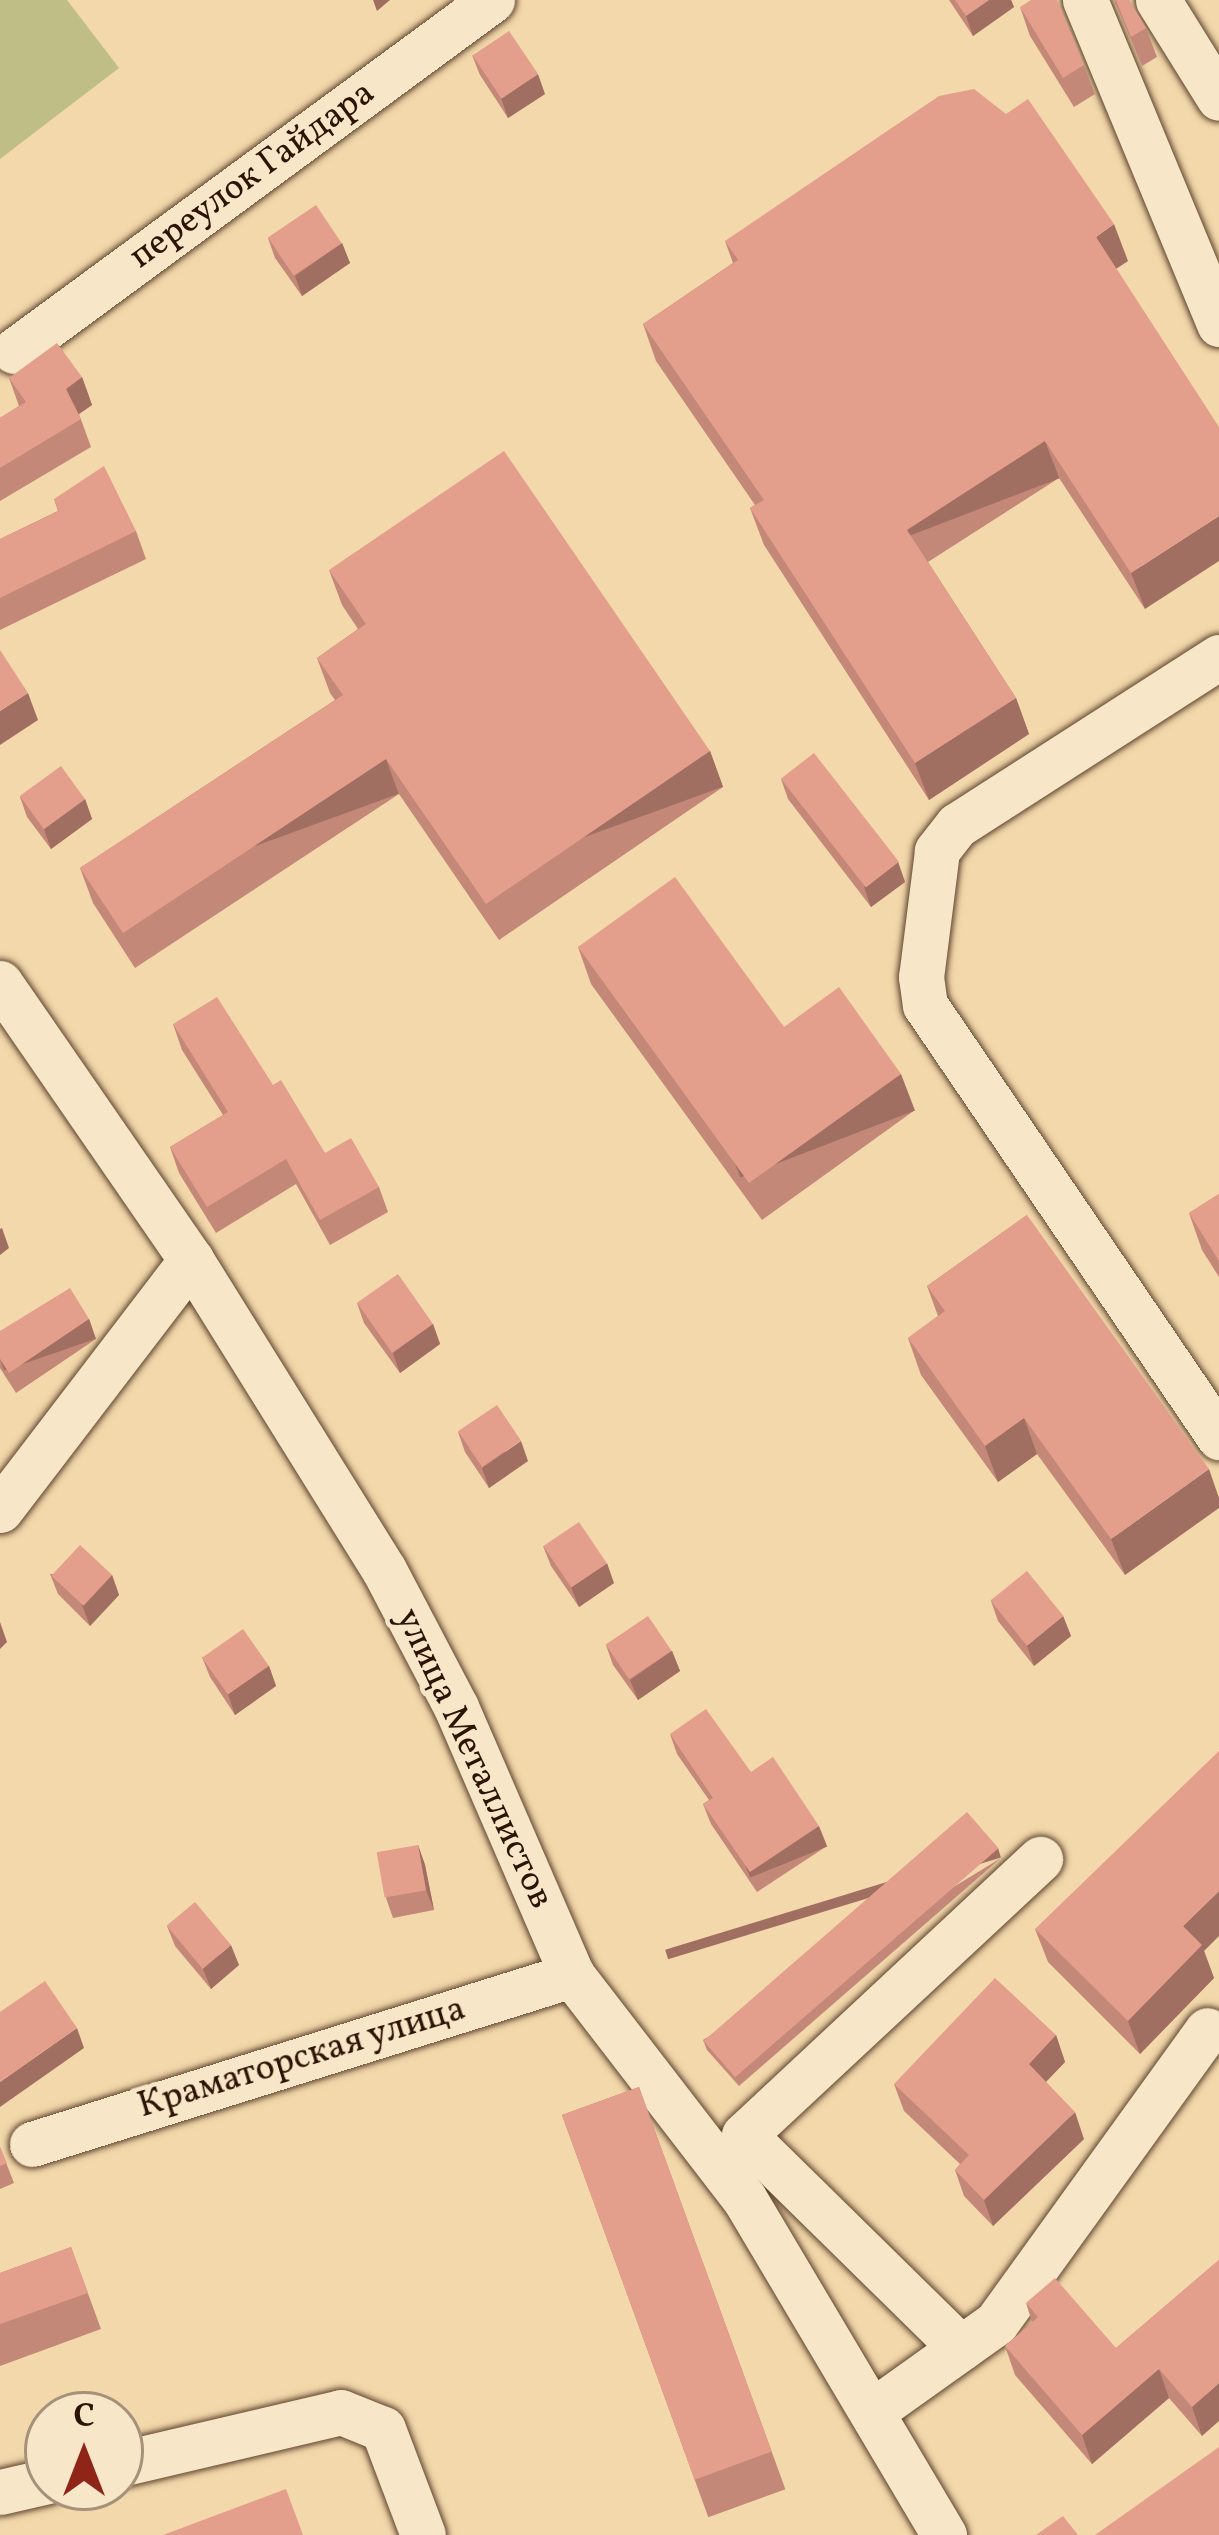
<!DOCTYPE html>
<meta charset="utf-8">
<style>
body{margin:0}
#map{position:relative;width:1219px;height:2535px;overflow:hidden;background:#f3d8ab;font-family:Vollkorn,serif}
div>[style]{position:absolute}
[style*='--x']{left:calc(var(--x)*1px);top:calc(var(--y)*1px);width:calc(var(--w)*1px);rotate:calc(var(--a)*1deg)}
.green>*{inset:0;background:#bfbe86}
.roads{filter:drop-shadow(0 0 3px #5e442e) drop-shadow(0 0 3px #5e442e)}
.minor>*{height:45px;margin:-22.5px;padding:0 22.5px;transform-origin:22.5px;border-radius:22.5px;background:#f7e6c8}
.wall>*{inset:0;background:#c48878;transform-origin:0 0}
.shaded-wall>*{inset:0;background:#a06f62;transform-origin:0 0}
.building>*{inset:0;background:#e49e8c;transform-origin:0 0}
span{translate:-50% -50%;white-space:nowrap;text-align:center;line-height:1.15;-webkit-text-stroke:9px #f7e6c8;paint-order:stroke}
.street-label{font-size:36px;color:#2d1304}
.north{position:absolute;left:24px;top:2391px;width:120px;height:120px;box-sizing:border-box;background:#f7e6c8;border:3px solid #a6927a;border-radius:50%;rotate:0deg;font-size:33px;font-weight:700;line-height:48px;text-align:center;color:#2d1304}
.north::after{content:'';display:block;margin:auto;width:42px;height:54px;background:#8f2418;clip-path:polygon(50% 0,100% 100%,50% 72%,0 100%)}
</style>
<div id="map">
<div class="green">
<i style="clip-path:polygon(0 0,67px 0,119px 68px,0 159px)"></i>
</div>
<div class="roads">
<div class="minor">
<i style="--x:1085;--y:0;--w:351;--a:67.5"></i>
<i style="--x:1158;--y:0;--w:115;--a:58.1"></i>
<i style="--x:14;--y:351;--w:593;--a:-36.29"></i>
<i style="--x:1219;--y:657;--w:311;--a:147.3"></i>
<i style="--x:957;--y:825;--w:33;--a:128"></i>
<i style="--x:937;--y:851;--w:127;--a:97.2"></i>
<i style="--x:921;--y:977;--w:28;--a:82"></i>
<i style="--x:925;--y:1005;--w:523;--a:55.76"></i>
<i style="--x:0;--y:983;--w:336;--a:55.4"></i>
<i style="--x:191;--y:1260;--w:365;--a:58.1"></i>
<i style="--x:384;--y:1570;--w:155;--a:62.3"></i>
<i style="--x:456;--y:1707;--w:292;--a:66.6"></i>
<i style="--x:572;--y:1975;--w:282;--a:52.4"></i>
<i style="--x:744;--y:2198;--w:392;--a:59.3"></i>
<i style="--x:0;--y:1510;--w:315;--a:-52.6"></i>
<i style="--x:32;--y:2144;--w:566;--a:-17.38"></i>
<i style="--x:961;--y:2348;--w:304;--a:-135.5"></i>
<i style="--x:744;--y:2135;--w:405;--a:-43"></i>
<i style="--x:874;--y:2410;--w:150;--a:-35.5"></i>
<i style="--x:996;--y:2323;--w:361;--a:-54.2"></i>
<i style="--x:120;--y:2464;--w:227;--a:-13.2"></i>
<i style="--x:341;--y:2412;--w:45;--a:22"></i>
<i style="--x:383;--y:2429;--w:113;--a:69.3"></i>
<i style="--x:0;--y:2492;--w:49;--a:-12.9"></i>
</div>
</div>
<div class="wall">
<i style="clip-path:polygon(949px 0,1011px 0,1014px 7px,973px 36px)"></i>
<i style="clip-path:polygon(1114px 0,1129px 0,1146px 28px,1157px 57px,1142px 66px)"></i>
<i style="clip-path:polygon(1020px 7px,1084px 65px,1095px 94px,1074px 107px,1030px 36px)"></i>
<i style="clip-path:polygon(472px 55px,545px 94px,508px 118px,480px 75px)"></i>
<i style="clip-path:polygon(268px 238px,342px 243px,350px 263px,302px 296px,275px 258px)"></i>
<i style="clip-path:polygon(725px 241px,1128px 261px,1116px 269px,1145px 609px,1059px 478px,928px 562px,1016px 698px,1029px 734px,929px 800px,764px 545px,750px 508px,755px 505px,656px 361px,643px 324px,733px 263px)"></i>
<i style="clip-path:polygon(82px 377px,92px 405px,79px 414px,91px 447px,0 501px,0 418px,19px 406px,9px 378px)"></i>
<i style="clip-path:polygon(54px 499px,136px 531px,146px 559px,0 630px,0 539px,58px 511px)"></i>
<i style="clip-path:polygon(329px 570px,710px 751px,723px 787px,499px 940px,399px 794px,135px 968px,93px 903px,80px 868px,335px 700px,330px 693px,317px 658px,358px 629px,342px 605px)"></i>
<i style="clip-path:polygon(781px 779px,898px 862px,905px 882px,871px 907px,788px 799px)"></i>
<i style="clip-path:polygon(20px 797px,85px 799px,92px 819px,51px 849px,27px 817px)"></i>
<i style="clip-path:polygon(578px 947px,784px 1027px,915px 1110px,762px 1220px,591px 984px)"></i>
<i style="clip-path:polygon(173px 1024px,273px 1085px,325px 1153px,379px 1187px,388px 1212px,330px 1245px,296px 1184px,216px 1233px,179px 1173px,170px 1147px,223px 1115px,182px 1050px)"></i>
<i style="clip-path:polygon(1219px 1194px,1219px 1277px,1202px 1250px,1189px 1213px)"></i>
<i style="clip-path:polygon(1027px 1215px,1125px 1575px,1037px 1454px,998px 1482px,921px 1375px,908px 1338px,938px 1316px,927px 1286px)"></i>
<i style="clip-path:polygon(357px 1303px,433px 1324px,440px 1344px,400px 1373px,364px 1323px)"></i>
<i style="clip-path:polygon(89px 1319px,96px 1339px,16px 1393px,0 1368px,0 1331px)"></i>
<i style="clip-path:polygon(458px 1432px,528px 1461px,489px 1488px,465px 1452px)"></i>
<i style="clip-path:polygon(543px 1546px,614px 1583px,579px 1607px,551px 1566px)"></i>
<i style="clip-path:polygon(50px 1574px,112px 1575px,119px 1595px,90px 1626px,58px 1594px)"></i>
<i style="clip-path:polygon(991px 1601px,1063px 1616px,1071px 1636px,1034px 1666px,998px 1621px)"></i>
<i style="clip-path:polygon(606px 1645px,672px 1651px,680px 1671px,638px 1700px,613px 1665px)"></i>
<i style="clip-path:polygon(202px 1657px,269px 1666px,276px 1686px,235px 1715px,210px 1677px)"></i>
<i style="clip-path:polygon(670px 1734px,751px 1772px,827px 1846px,757px 1892px,711px 1824px,703px 1804px,709px 1800px,677px 1754px)"></i>
<i style="clip-path:polygon(418px 1845px,425px 1865px,434px 1910px,393px 1918px,386px 1898px)"></i>
<i style="clip-path:polygon(1001px 1858px,739px 2086px,707px 2050px,703px 2040px)"></i>
<i style="clip-path:polygon(167px 1926px,239px 1965px,211px 1989px,175px 1946px)"></i>
<i style="clip-path:polygon(1035px 1929px,1204px 1951px,1214px 1978px,1140px 2054px,1048px 1962px)"></i>
<i style="clip-path:polygon(1056px 2035px,1065px 2062px,1046px 2082px,1084px 2139px,993px 2226px,964px 2196px,955px 2170px,960px 2164px,904px 2111px,894px 2084px)"></i>
<i style="left:639px;top:2087px;width:428px;height:82px;rotate:70deg"></i>
<i style="clip-path:polygon(0 2147px,14px 2183px,0 2189px)"></i>
<i style="clip-path:polygon(71px 2247px,101px 2329px,0 2366px,0 2273px)"></i>
<i style="clip-path:polygon(1219px 2260px,1202px 2436px,1169px 2398px,1092px 2464px,1015px 2375px,1005px 2346px,1032px 2322px,1026px 2303px,1116px 2348px)"></i>
</div>
<div class="shaded-wall">
<i style="clip-path:polygon(373px 0,390px 0,377px 11px)"></i>
<i style="clip-path:polygon(989px 0,1011px 0,1014px 7px,973px 36px,966px 16px)"></i>
<i style="clip-path:polygon(538px 74px,545px 94px,508px 118px,501px 98px)"></i>
<i style="clip-path:polygon(1114px 224px,1128px 261px,1109px 273px,1096px 237px)"></i>
<i style="clip-path:polygon(342px 243px,350px 263px,302px 296px,295px 276px)"></i>
<i style="clip-path:polygon(82px 377px,92px 405px,76px 416px,66px 389px)"></i>
<i style="left:1045px;top:441px;width:40px;height:164px;rotate:69deg"></i>
<i style="clip-path:polygon(1219px 516px,1219px 561px,1145px 609px,1131px 573px)"></i>
<i style="clip-path:polygon(28px 693px,38px 720px,0 745px,0 711px)"></i>
<i style="clip-path:polygon(1016px 698px,1029px 734px,929px 800px,915px 763px)"></i>
<i style="left:710px;top:751px;width:38px;height:271px;rotate:70deg"></i>
<i style="left:386px;top:759px;width:37px;height:315px;rotate:70deg"></i>
<i style="clip-path:polygon(85px 799px,92px 819px,51px 849px,44px 829px)"></i>
<i style="clip-path:polygon(898px 862px,905px 882px,871px 907px,864px 887px)"></i>
<i style="left:901px;top:1074px;width:39px;height:187px;rotate:69deg"></i>
<i style="clip-path:polygon(2px 1228px,9px 1248px,0 1255px,0 1229px)"></i>
<i style="left:89px;top:1319px;width:21px;height:97px;rotate:71deg"></i>
<i style="clip-path:polygon(433px 1324px,440px 1344px,400px 1373px,393px 1353px)"></i>
<i style="clip-path:polygon(1024px 1418px,1037px 1454px,998px 1482px,985px 1446px)"></i>
<i style="clip-path:polygon(521px 1441px,528px 1461px,489px 1488px,482px 1468px)"></i>
<i style="clip-path:polygon(1209px 1469px,1219px 1498px,1219px 1508px,1125px 1575px,1111px 1539px)"></i>
<i style="clip-path:polygon(607px 1563px,614px 1583px,579px 1607px,571px 1587px)"></i>
<i style="clip-path:polygon(112px 1575px,119px 1595px,90px 1626px,82px 1605px)"></i>
<i style="clip-path:polygon(1063px 1616px,1071px 1636px,1034px 1666px,1027px 1646px)"></i>
<i style="clip-path:polygon(0 1622px,7px 1642px,0 1649px)"></i>
<i style="clip-path:polygon(672px 1651px,680px 1671px,638px 1700px,630px 1680px)"></i>
<i style="clip-path:polygon(269px 1666px,276px 1686px,235px 1715px,228px 1694px)"></i>
<i style="left:819px;top:1826px;width:22px;height:83px;rotate:68deg"></i>
<i style="clip-path:polygon(418px 1845px,425px 1865px,434px 1910px,426px 1890px)"></i>
<i style="left:998px;top:1848px;width:10px;height:348px;rotate:73deg"></i>
<i style="clip-path:polygon(1219px 1891px,1219px 1936px,1204px 1951px,1214px 1978px,1140px 2054px,1128px 2021px,1183px 1926px)"></i>
<i style="clip-path:polygon(231px 1945px,239px 1965px,211px 1989px,203px 1969px)"></i>
<i style="clip-path:polygon(77px 2028px,84px 2048px,0 2107px,0 2082px)"></i>
<i style="clip-path:polygon(1056px 2035px,1065px 2062px,1038px 2090px,1029px 2064px)"></i>
<i style="clip-path:polygon(1075px 2112px,1084px 2139px,993px 2226px,984px 2200px)"></i>
<i style="clip-path:polygon(1159px 2369px,1169px 2398px,1092px 2464px,1082px 2435px)"></i>
<i style="clip-path:polygon(1219px 2383px,1219px 2421px,1202px 2436px,1192px 2407px)"></i>
</div>
<div class="building">
<i style="clip-path:polygon(955px 0,989px 0,966px 16px)"></i>
<i style="clip-path:polygon(1031px 0,1057px 0,1084px 65px,1063px 78px,1020px 7px)"></i>
<i style="clip-path:polygon(1116px 0,1129px 0,1146px 28px,1131px 37px)"></i>
<i style="left:509px;top:31px;width:52px;height:44px;rotate:56deg"></i>
<i style="clip-path:polygon(974px 89px,1006px 114px,1028px 99px,1114px 224px,1096px 237px,1219px 427px,1219px 516px,1131px 573px,1045px 441px,907px 530px,1016px 698px,915px 763px,750px 508px,764px 500px,643px 324px,738px 260px,725px 241px,939px 96px)"></i>
<i style="left:316px;top:205px;width:46px;height:58px;rotate:56deg"></i>
<i style="clip-path:polygon(57px 343px,82px 377px,66px 389px,81px 419px,0 468px,0 418px,26px 402px,9px 378px)"></i>
<i style="clip-path:polygon(504px 451px,710px 751px,486px 904px,386px 759px,123px 933px,80px 868px,343px 695px,317px 658px,366px 624px,329px 570px)"></i>
<i style="clip-path:polygon(104px 466px,136px 531px,0 598px,0 539px,59px 511px,54px 499px)"></i>
<i style="clip-path:polygon(0 650px,28px 693px,0 711px)"></i>
<i style="left:814px;top:753px;width:138px;height:42px;rotate:52deg"></i>
<i style="left:61px;top:766px;width:41px;height:51px;rotate:54deg"></i>
<i style="clip-path:polygon(675px 877px,784px 1027px,839px 987px,901px 1074px,749px 1183px,578px 947px)"></i>
<i style="clip-path:polygon(217px 997px,273px 1085px,281px 1080px,325px 1153px,351px 1138px,379px 1187px,320px 1220px,286px 1159px,207px 1207px,170px 1147px,228px 1112px,173px 1024px)"></i>
<i style="clip-path:polygon(1219px 1194px,1219px 1261px,1189px 1213px)"></i>
<i style="clip-path:polygon(1027px 1215px,1209px 1469px,1111px 1539px,1024px 1418px,985px 1446px,908px 1338px,945px 1311px,927px 1286px)"></i>
<i style="left:398px;top:1274px;width:61px;height:50px;rotate:55deg"></i>
<i style="clip-path:polygon(70px 1288px,89px 1319px,9px 1373px,0 1359px,0 1331px)"></i>
<i style="left:497px;top:1405px;width:43px;height:47px;rotate:56deg"></i>
<i style="left:579px;top:1522px;width:50px;height:43px;rotate:56deg"></i>
<i style="left:80px;top:1545px;width:44px;height:42px;rotate:43deg"></i>
<i style="left:1027px;top:1571px;width:58px;height:47px;rotate:51deg"></i>
<i style="left:648px;top:1616px;width:42px;height:51px;rotate:56deg"></i>
<i style="left:243px;top:1629px;width:45px;height:50px;rotate:55deg"></i>
<i style="clip-path:polygon(706px 1709px,751px 1772px,773px 1757px,819px 1826px,750px 1872px,703px 1804px,713px 1798px,670px 1734px)"></i>
<i style="clip-path:polygon(1219px 1751px,1219px 1891px,1183px 1926px,1202px 1945px,1128px 2021px,1035px 1929px)"></i>
<i style="left:967px;top:1812px;width:48px;height:349px;rotate:49deg"></i>
<i style="left:418px;top:1845px;width:46px;height:42px;rotate:80deg"></i>
<i style="left:195px;top:1902px;width:56px;height:37px;rotate:50deg"></i>
<i style="clip-path:polygon(995px 1978px,1056px 2035px,1029px 2064px,1075px 2112px,984px 2200px,955px 2170px,969px 2155px,894px 2084px)"></i>
<i style="clip-path:polygon(45px 1981px,77px 2028px,0 2082px,0 2012px)"></i>
<i style="left:639px;top:2087px;width:388px;height:82px;rotate:70deg"></i>
<i style="clip-path:polygon(0 2147px,7px 2163px,0 2166px)"></i>
<i style="clip-path:polygon(71px 2247px,88px 2293px,0 2324px,0 2273px)"></i>
<i style="clip-path:polygon(1219px 2260px,1219px 2383px,1192px 2407px,1159px 2369px,1082px 2435px,1005px 2346px,1038px 2317px,1026px 2303px,1055px 2278px,1116px 2348px)"></i>
<i style="clip-path:polygon(1219px 2447px,1219px 2535px,1095px 2535px)"></i>
<i style="clip-path:polygon(286px 2489px,303px 2535px,163px 2535px)"></i>
<i style="clip-path:polygon(1063px 2516px,1078px 2535px,1036px 2535px)"></i>
</div>
<div class="street-label">
<span style="left:253px;top:176px;rotate:-36deg">переулок Гайдара</span>
<span style="left:473px;top:1759px;rotate:65deg">улица Металлистов</span>
<span style="left:302px;top:2059px;rotate:-17deg">Краматорская улица</span>
</div>
<div class="north">С</div>
</div>
